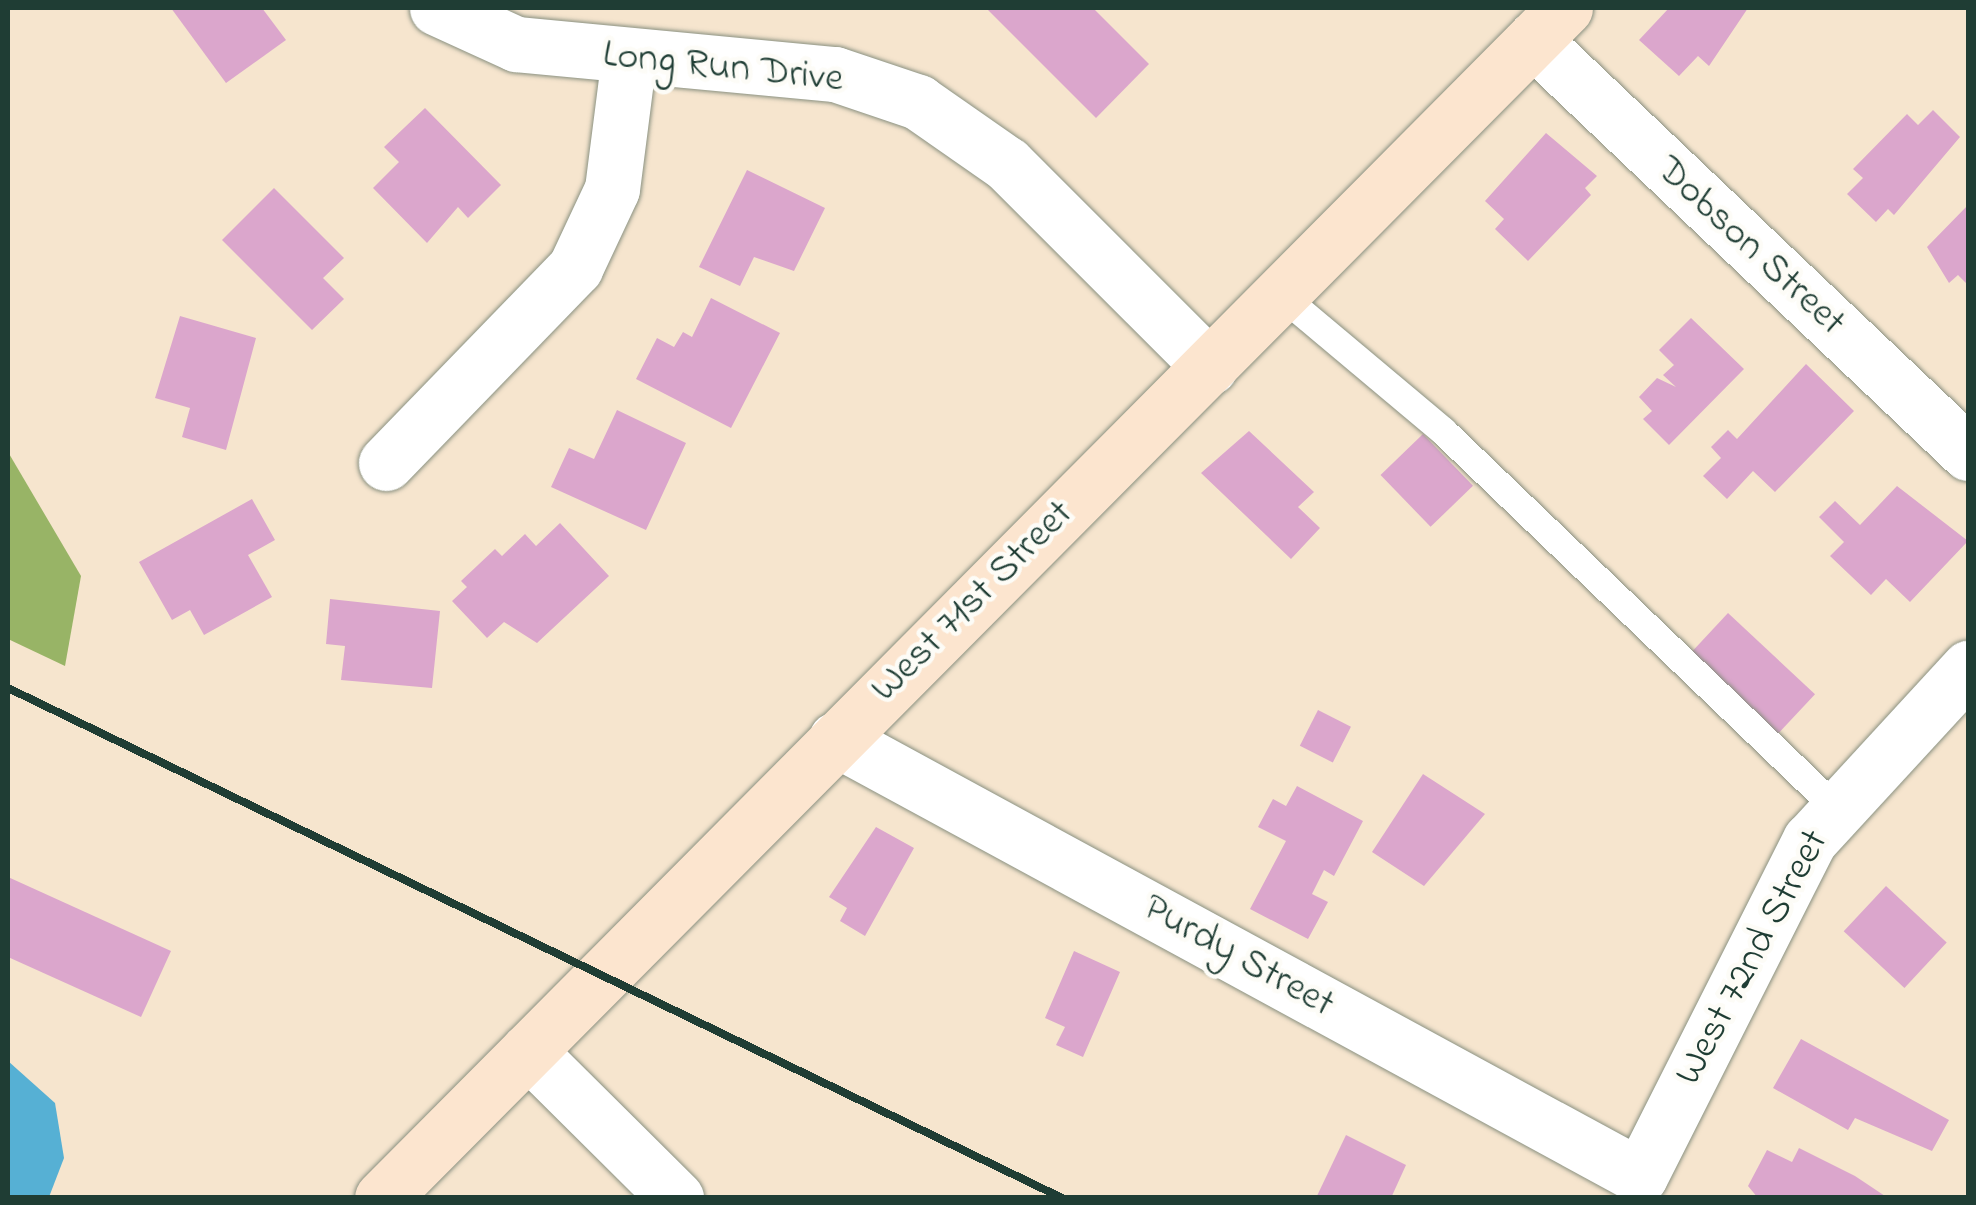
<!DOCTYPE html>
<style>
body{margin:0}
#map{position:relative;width:1976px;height:1205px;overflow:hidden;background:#f6e5ce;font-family:"Indie Flower",sans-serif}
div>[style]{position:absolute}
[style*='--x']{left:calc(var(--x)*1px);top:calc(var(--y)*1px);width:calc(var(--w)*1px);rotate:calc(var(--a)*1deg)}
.forest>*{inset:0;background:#98b466}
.water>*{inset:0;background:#56b0d4}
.building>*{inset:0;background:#dba6cc;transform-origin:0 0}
.roads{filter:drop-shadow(0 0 2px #8a9181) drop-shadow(0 0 2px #8a9181)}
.service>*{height:28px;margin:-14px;padding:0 14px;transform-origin:14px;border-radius:14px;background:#fff}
.minor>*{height:55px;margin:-27.5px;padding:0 27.5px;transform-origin:27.5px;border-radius:27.5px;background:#fff}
.tertiary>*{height:55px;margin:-27.5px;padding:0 27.5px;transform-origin:27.5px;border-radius:27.5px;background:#fff}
.secondary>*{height:55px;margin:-27.5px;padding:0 27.5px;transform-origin:27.5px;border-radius:27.5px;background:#fce5cf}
.rail>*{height:8px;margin:-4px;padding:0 4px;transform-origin:4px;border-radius:4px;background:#1f3d34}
span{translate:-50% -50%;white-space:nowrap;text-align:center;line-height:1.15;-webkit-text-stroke:9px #fdfcf7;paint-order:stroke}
.street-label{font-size:40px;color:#1f3d34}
.frame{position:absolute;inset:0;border:10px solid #1f3d34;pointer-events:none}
</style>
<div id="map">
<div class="forest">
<i style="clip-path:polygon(8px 452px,81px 576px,65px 666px,8px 639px)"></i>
</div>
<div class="water">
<i style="clip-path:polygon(8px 1061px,55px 1103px,64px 1158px,49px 1197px,8px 1197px)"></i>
</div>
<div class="building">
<i style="clip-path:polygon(171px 8px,262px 8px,286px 40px,226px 83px)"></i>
<i style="clip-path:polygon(986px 8px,1093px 8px,1149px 64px,1096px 118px)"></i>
<i style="clip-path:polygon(1669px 8px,1748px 8px,1709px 66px,1698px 56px,1679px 76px,1639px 40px)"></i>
<i style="clip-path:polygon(425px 108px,501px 185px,468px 218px,458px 207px,427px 243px,373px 188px,399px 162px,384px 147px)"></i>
<i style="clip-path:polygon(1933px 110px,1960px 137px,1894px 215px,1888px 209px,1876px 222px,1847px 194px,1863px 178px,1853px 169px,1907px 114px,1918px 125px)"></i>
<i style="clip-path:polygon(1546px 133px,1597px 176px,1585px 188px,1591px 195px,1528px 261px,1495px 229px,1504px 219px,1485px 201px)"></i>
<i style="clip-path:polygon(747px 170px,825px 208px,794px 271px,754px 257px,740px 286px,699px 267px)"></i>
<i style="clip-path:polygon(274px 188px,344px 258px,323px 278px,344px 299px,312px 330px,222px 240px)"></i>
<i style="clip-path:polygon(1968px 205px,1968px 285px,1958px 275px,1949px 283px,1927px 247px)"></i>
<i style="clip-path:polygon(711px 298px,780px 333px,731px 428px,636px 379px,657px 338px,674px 347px,683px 332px,692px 337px)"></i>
<i style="clip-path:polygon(180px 316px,256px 338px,226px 450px,182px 437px,190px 408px,155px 398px)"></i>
<i style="clip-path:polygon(1691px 318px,1744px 369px,1669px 445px,1643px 419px,1652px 411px,1639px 397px,1657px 378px,1676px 387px,1663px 375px,1674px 365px,1659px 350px)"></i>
<i style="clip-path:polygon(1806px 364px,1854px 411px,1775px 492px,1753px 471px,1727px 499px,1703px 476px,1721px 458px,1711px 447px,1728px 430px,1737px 439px)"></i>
<i style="clip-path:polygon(617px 410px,686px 443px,646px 530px,551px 487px,569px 448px,594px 459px)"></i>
<i style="clip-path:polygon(1249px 431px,1314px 492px,1298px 507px,1320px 528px,1291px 559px,1201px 473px)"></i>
<i style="left:1423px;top:434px;width:72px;height:59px;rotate:46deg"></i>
<i style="clip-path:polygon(1897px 486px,1968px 541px,1910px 602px,1886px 579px,1871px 595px,1830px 556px,1844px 542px,1819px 517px,1835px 501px,1860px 525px)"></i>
<i style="clip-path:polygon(252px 499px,275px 540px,248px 555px,272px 597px,204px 635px,190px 610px,172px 620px,139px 562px)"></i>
<i style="clip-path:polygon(560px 523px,609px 576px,537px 643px,504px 622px,487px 638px,452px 601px,467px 587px,461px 581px,495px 549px,502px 556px,525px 534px,536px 546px)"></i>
<i style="clip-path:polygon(330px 599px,440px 611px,432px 688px,341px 680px,345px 646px,326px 644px)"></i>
<i style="left:1728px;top:613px;width:119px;height:55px;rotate:43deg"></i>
<i style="left:1318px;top:710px;width:37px;height:40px;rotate:27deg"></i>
<i style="clip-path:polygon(1423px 774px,1485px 814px,1424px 886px,1372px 852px)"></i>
<i style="clip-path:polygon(1297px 786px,1363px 821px,1334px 876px,1324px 870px,1312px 894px,1328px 902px,1308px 939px,1250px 909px,1286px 841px,1258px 827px,1273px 799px,1286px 806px)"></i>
<i style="clip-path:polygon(876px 827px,914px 848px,865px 936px,840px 921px,847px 908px,829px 897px)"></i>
<i style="clip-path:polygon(8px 877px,171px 951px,141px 1017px,8px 957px)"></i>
<i style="left:1886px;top:886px;width:83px;height:62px;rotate:43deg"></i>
<i style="clip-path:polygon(1074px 951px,1120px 972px,1083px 1057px,1056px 1045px,1065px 1027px,1045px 1018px)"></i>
<i style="clip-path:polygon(1801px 1039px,1949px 1120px,1932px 1151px,1855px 1118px,1848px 1130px,1773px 1088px)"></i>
<i style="clip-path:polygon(1346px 1135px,1406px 1165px,1391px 1198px,1316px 1198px)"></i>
<i style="clip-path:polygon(1799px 1148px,1855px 1176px,1888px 1198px,1758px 1198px,1748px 1186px,1767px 1150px,1792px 1162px)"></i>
</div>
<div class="roads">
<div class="service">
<i style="--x:1281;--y:295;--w:212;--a:40"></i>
<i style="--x:1443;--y:431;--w:546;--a:43.81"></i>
</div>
<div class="minor">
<i style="--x:437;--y:8;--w:87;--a:24.5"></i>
<i style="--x:516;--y:44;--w:320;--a:5.4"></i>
<i style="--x:835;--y:74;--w:88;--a:18.6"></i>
<i style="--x:918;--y:102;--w:108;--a:34.9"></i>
<i style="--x:1007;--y:164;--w:287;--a:45"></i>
<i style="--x:1533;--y:40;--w:600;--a:43.51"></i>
<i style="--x:386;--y:463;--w:272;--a:-45.9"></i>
<i style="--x:575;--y:268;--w:87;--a:-64.9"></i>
<i style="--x:612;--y:189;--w:133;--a:-82.7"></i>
<i style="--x:836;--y:739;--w:915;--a:28.53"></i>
<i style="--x:1640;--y:1176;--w:377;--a:-63.2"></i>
<i style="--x:1810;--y:840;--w:234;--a:-47.4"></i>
</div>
<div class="tertiary">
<i style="--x:528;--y:1051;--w:209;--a:44.8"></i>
</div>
<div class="secondary">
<i style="--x:382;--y:1198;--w:1678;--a:-45.17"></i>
</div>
</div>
<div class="rail">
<i style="--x:8;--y:688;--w:1171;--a:25.82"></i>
</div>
<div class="street-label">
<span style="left:723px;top:68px;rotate:6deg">Long Run Drive</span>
<span style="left:1750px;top:247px;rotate:43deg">Dobson Street</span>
<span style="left:973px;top:602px;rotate:-45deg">West 71st Street</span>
<span style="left:1238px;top:957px;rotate:29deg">Purdy Street</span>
<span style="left:1753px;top:958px;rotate:-62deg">West 72nd Street</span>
</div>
<div class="frame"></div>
</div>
